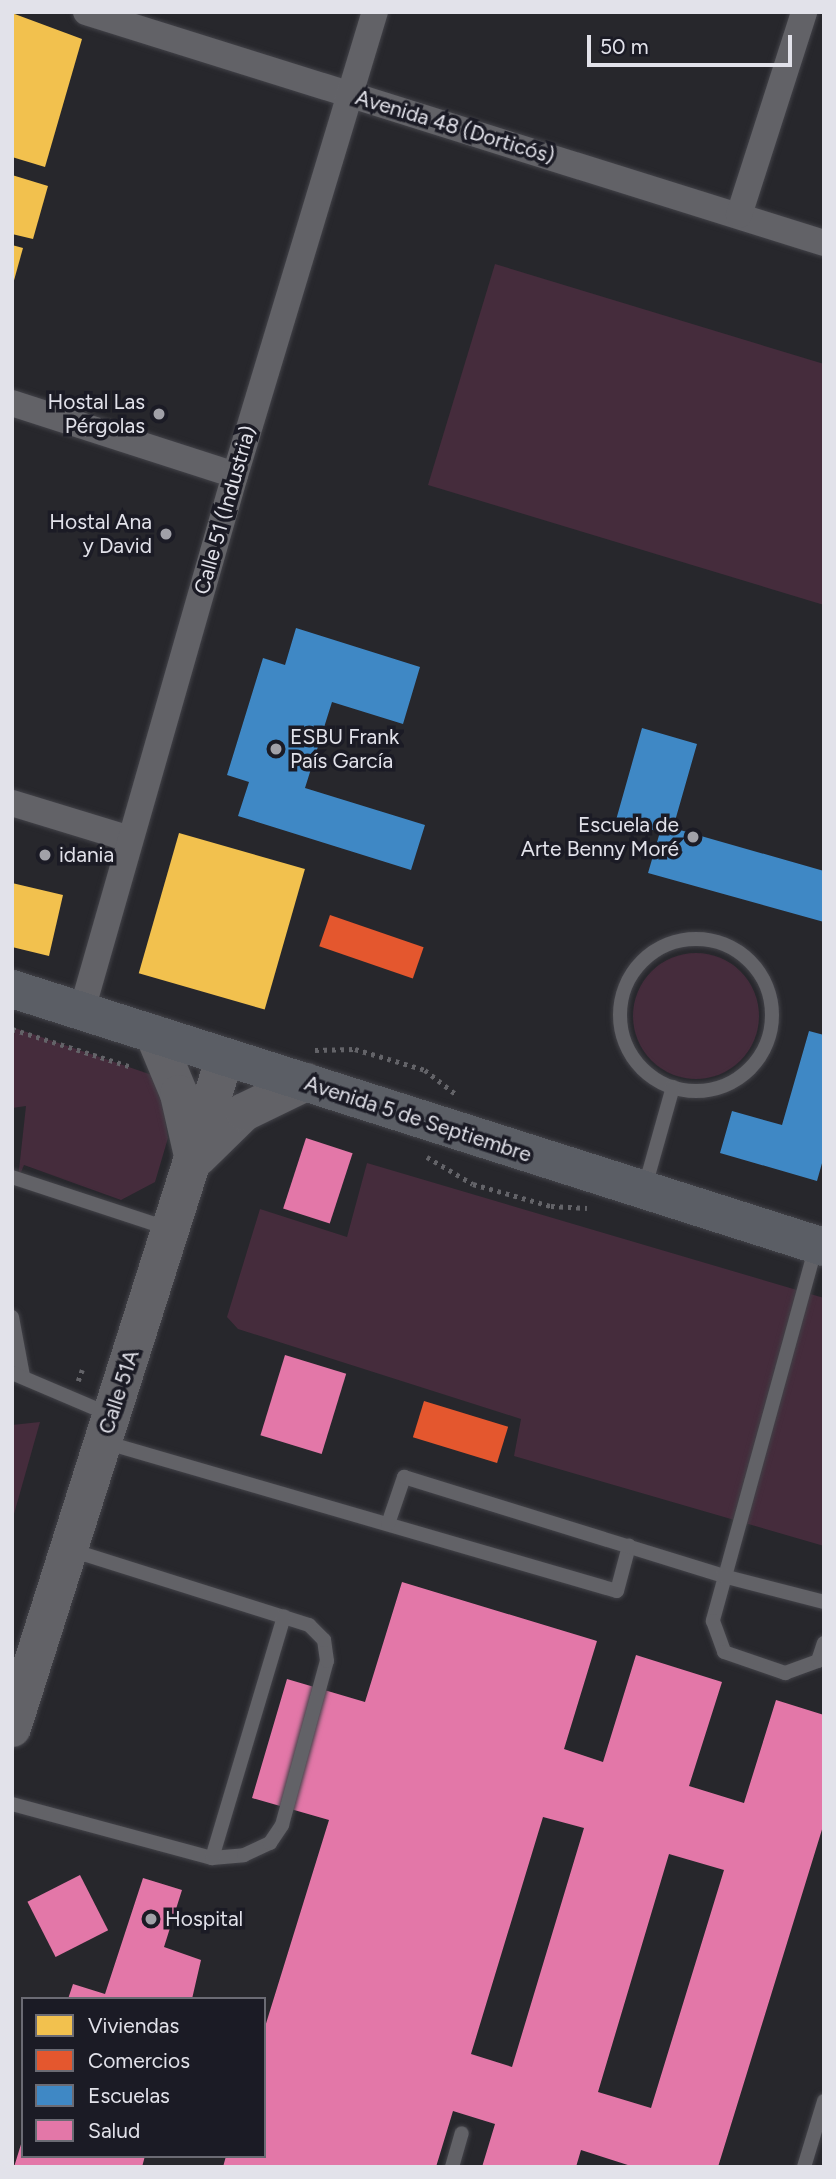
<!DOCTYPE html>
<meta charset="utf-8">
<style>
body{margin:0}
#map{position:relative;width:836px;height:2179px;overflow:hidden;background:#27272c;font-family:Figtree,sans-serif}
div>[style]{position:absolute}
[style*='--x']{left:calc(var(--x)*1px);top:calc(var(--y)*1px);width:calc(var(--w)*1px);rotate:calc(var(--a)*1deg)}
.green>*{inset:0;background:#452c3c}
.round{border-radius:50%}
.homes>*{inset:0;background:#f2c14e;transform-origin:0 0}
.shops>*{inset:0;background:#e4572e;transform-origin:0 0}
.schools>*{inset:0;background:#3f88c5}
.health>*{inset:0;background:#e377a8;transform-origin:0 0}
.path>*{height:4.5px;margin-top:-2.25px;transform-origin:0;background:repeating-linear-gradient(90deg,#636368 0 3.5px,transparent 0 8.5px)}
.roads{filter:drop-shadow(0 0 2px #424248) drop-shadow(0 0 2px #424248)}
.lane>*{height:14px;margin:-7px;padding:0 7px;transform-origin:7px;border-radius:7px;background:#626267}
.lane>.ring{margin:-7px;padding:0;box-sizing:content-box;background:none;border:14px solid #626267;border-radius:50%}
.street>*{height:26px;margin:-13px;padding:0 13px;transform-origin:13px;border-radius:13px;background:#626267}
.secondary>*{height:38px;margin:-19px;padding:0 19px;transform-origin:19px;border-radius:19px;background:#626267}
.primary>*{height:38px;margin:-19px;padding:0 19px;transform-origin:19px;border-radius:19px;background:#5b5e65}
.dots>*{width:19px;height:19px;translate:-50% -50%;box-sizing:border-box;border:4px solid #1b1b25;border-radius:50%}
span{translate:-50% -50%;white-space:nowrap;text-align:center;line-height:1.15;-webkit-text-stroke:7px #1b1b25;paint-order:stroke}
.street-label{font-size:21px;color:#e2e2ea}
.poi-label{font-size:21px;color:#e2e2ea}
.right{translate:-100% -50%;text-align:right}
.left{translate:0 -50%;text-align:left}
.frame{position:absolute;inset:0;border:14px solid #e2e2ea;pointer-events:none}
.legend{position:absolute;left:21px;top:1997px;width:245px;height:161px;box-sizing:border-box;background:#1b1b25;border:2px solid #6b6b74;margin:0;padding:9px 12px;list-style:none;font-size:21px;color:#e2e2ea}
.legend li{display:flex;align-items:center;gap:14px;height:35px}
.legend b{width:35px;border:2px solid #6b6b74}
.scale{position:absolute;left:587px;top:35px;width:205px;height:32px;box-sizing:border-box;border:4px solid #e2e2ea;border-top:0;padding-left:9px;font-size:21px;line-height:24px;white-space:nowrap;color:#e2e2ea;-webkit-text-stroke:5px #1b1b25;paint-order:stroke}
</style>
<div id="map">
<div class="green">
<i style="clip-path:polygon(495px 264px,824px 364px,824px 605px,428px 485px)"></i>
<i class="round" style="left:633px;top:953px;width:126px;height:126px"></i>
<i style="clip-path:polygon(12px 1027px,152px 1075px,161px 1093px,168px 1138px,155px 1182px,121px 1200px,24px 1165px,18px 1179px,26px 1106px,12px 1108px)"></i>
<i style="clip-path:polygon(367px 1163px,824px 1298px,824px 1546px,514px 1456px,521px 1419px,238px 1329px,227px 1317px,260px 1209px,347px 1237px)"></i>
<i style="clip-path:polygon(40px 1422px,12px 1521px,12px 1425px)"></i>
</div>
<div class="homes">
<i style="clip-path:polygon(12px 13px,82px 39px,45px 167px,12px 157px)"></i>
<i style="clip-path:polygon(12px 175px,48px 186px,33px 239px,12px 234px)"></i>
<i style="clip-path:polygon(12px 245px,23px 248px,13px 284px,12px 284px)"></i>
<i style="left:179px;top:833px;width:131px;height:146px;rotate:16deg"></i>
<i style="clip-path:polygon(12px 883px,63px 895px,49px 956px,12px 947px)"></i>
</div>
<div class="shops">
<i style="left:330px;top:915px;width:99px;height:33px;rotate:19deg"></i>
<i style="left:424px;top:1401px;width:88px;height:38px;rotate:17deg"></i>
</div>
<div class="schools">
<i style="clip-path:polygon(296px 628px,420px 667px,403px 724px,332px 702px,305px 788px,425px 825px,411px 870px,238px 816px,249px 782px,227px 775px,263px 658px,285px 665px)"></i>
<i style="clip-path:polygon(642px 728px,697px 744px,673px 828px,824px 871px,824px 922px,648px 873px,660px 832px,616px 820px)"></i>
<i style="clip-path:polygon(809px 1031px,824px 1035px,824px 1156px,817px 1181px,720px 1153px,732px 1111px,782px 1125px)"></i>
</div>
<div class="health">
<i style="left:306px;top:1138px;width:49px;height:74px;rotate:18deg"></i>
<i style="left:285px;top:1355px;width:64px;height:84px;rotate:17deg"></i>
<i style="clip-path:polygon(evenodd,402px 1582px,597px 1641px,564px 1749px,603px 1762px,636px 1655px,722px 1682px,689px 1786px,744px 1803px,776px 1700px,824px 1715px,824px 1823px,718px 2167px,634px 2167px,581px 2150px,576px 2167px,482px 2167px,495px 2124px,453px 2111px,436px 2167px,223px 2167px,226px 2156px,264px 2156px,264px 2030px,329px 1820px,252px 1798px,287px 1679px,365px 1702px,402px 1582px,543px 1817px,584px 1828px,512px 2067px,471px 2054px,543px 1817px,402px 1582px,669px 1854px,724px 1870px,651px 2108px,598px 2092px,669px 1854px)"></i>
<i style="left:80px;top:1875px;width:62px;height:59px;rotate:63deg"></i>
<i style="clip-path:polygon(143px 1878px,182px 1890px,164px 1947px,201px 1960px,192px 1999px,68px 1999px,73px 1984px,105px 1994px)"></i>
<i style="clip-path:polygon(22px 2141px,23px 2156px,145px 2156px,142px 2167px,14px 2167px)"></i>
</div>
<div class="path">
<i style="--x:12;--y:1029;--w:126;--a:17.6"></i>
<i style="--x:315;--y:1050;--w:40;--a:-1.4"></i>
<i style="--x:355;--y:1049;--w:73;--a:16.7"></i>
<i style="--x:425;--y:1070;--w:39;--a:38"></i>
<i style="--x:427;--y:1157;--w:53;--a:30.4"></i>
<i style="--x:473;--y:1184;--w:81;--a:15.8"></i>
<i style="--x:551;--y:1206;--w:36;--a:3"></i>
<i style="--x:78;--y:1381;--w:12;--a:-70"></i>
</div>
<div class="roads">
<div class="lane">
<i class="ring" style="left:620px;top:939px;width:138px;height:138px"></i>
<i style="--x:12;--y:1177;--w:166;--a:18.2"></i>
<i style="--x:644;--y:1190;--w:107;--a:-74.3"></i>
<i style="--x:816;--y:1246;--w:389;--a:105.4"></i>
<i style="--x:713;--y:1621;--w:33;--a:70"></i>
<i style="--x:724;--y:1652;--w:65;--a:19"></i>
<i style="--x:785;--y:1673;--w:35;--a:-20"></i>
<i style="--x:818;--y:1661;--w:19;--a:-72"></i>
<i style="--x:12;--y:1317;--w:60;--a:79.4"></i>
<i style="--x:12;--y:1373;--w:108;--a:23"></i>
<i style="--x:104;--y:1442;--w:534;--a:16.2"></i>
<i style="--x:617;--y:1591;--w:47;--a:-75.1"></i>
<i style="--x:388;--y:1524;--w:50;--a:-71.2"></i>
<i style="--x:404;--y:1477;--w:334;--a:17.2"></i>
<i style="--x:723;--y:1576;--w:104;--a:14.4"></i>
<i style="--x:12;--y:1804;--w:207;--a:15.1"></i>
<i style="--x:212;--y:1858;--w:32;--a:-5"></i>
<i style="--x:244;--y:1855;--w:29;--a:-25"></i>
<i style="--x:270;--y:1843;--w:22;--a:-56"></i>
<i style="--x:282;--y:1825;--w:170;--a:-74.7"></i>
<i style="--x:327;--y:1661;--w:21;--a:-98"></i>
<i style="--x:324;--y:1640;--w:21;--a:-135"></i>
<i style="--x:309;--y:1625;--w:250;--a:-162.5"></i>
<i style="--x:212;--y:1858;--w:252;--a:-73.4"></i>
<i style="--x:452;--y:2167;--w:35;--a:-74"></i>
<i style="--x:804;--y:2167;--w:69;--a:-73.1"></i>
</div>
<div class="street">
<i style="--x:86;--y:12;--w:773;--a:17.38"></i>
<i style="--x:739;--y:215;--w:213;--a:-72.2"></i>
<i style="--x:12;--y:403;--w:234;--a:17.9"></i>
<i style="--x:12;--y:803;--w:123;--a:17"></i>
<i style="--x:82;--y:1010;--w:556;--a:-74.04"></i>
<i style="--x:235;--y:475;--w:484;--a:-73.2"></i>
</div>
<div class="secondary">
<i style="--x:154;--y:1034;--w:65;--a:67.4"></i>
<i style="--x:179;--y:1094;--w:64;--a:77.3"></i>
<i style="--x:198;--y:1157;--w:64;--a:-44.4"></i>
<i style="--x:244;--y:1112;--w:69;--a:-25.8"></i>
<i style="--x:12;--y:1728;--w:704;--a:-72.39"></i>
</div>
<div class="primary">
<i style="--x:12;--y:989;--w:852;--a:17.63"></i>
</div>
</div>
<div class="dots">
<i style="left:159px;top:414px;background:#a1a1a8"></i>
<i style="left:166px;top:534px;background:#a1a1a8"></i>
<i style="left:276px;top:749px;background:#a1a1a8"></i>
<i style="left:693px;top:837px;background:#a1a1a8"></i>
<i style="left:45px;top:855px;background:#a1a1a8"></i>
<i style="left:151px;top:1919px;background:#a1a1a8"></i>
</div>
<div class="street-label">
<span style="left:455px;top:127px;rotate:17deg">Avenida 48 (Dorticós)</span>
<span style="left:225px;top:510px;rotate:-74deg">Calle 51 (Industria)</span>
<span style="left:418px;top:1119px;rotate:18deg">Avenida 5 de Septiembre</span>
<span style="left:119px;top:1392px;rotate:-72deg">Calle 51A</span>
</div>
<div class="poi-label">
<span class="right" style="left:145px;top:414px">Hostal Las<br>Pérgolas</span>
<span class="right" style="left:152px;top:534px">Hostal Ana<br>y David</span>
<span class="left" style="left:290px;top:749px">ESBU Frank<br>País García</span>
<span class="right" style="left:679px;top:837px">Escuela de<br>Arte Benny Moré</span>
<span class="left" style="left:59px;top:855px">idania</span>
<span class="left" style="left:165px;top:1919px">Hospital</span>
</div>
<div class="frame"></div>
<ul class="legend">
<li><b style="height:19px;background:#f2c14e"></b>Viviendas</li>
<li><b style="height:19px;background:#e4572e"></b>Comercios</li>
<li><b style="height:19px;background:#3f88c5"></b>Escuelas</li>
<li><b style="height:19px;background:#e377a8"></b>Salud</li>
</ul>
<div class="scale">50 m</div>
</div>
